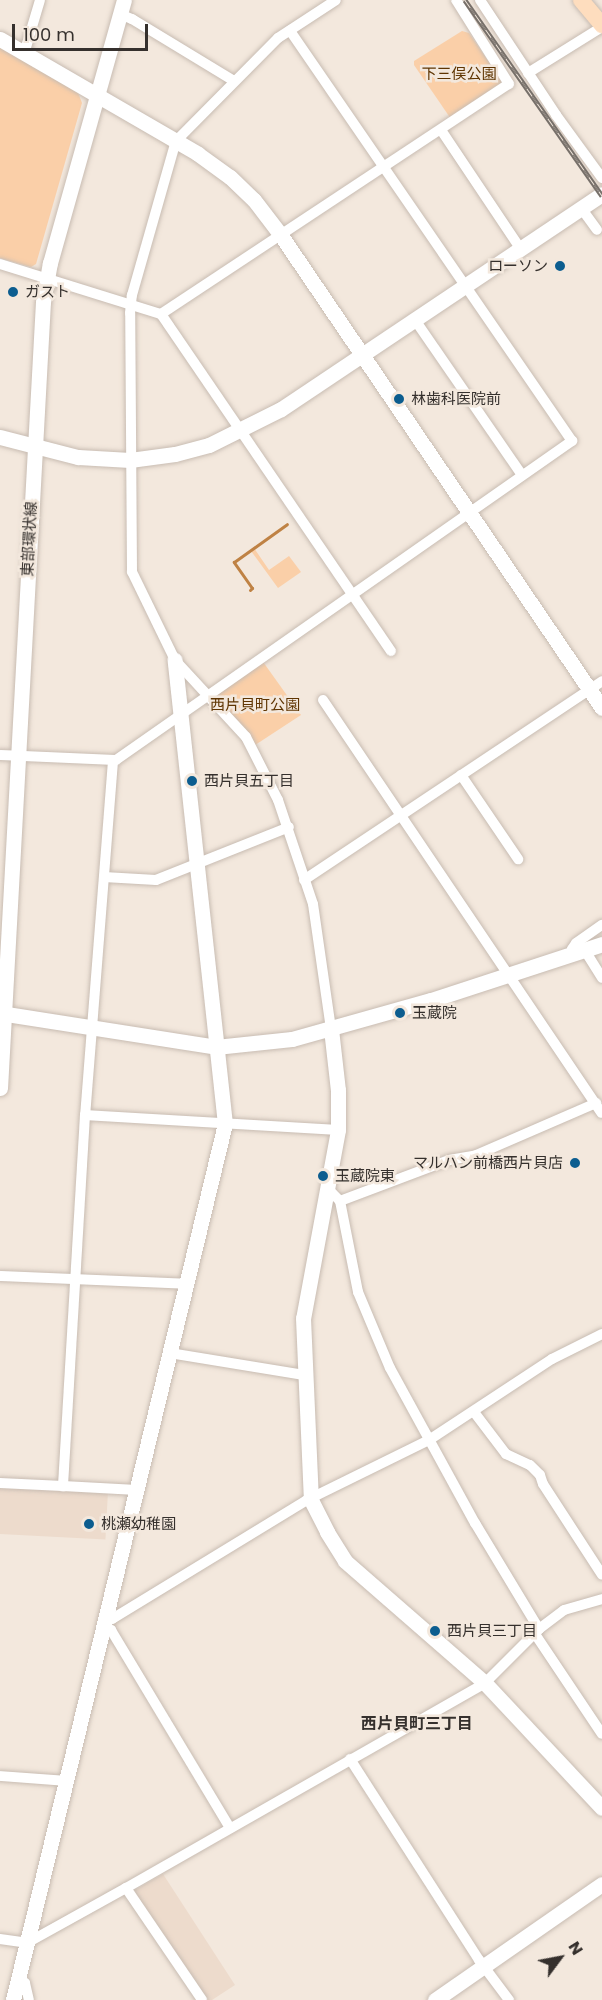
<!DOCTYPE html>
<meta charset="utf-8">
<style>
body{margin:0}
#map{position:relative;width:602px;height:2000px;overflow:hidden;background:#f3e8dd;font-family:Poppins,"Noto Sans JP",sans-serif}
div>[style]{position:absolute}
[style*='--x']{left:calc(var(--x)*1px);top:calc(var(--y)*1px);width:calc(var(--w)*1px);rotate:calc(var(--a)*1deg)}
.built>*{inset:0;background:#eddbcc;transform-origin:0 0}
.green>*{inset:0;background:#facfa8}
.stream>*{height:3px;margin:-1.5px;padding:0 1.5px;transform-origin:1.5px;border-radius:1.5px;background:#bf8244}
.roads{filter:drop-shadow(0 0 2px #c8bcb2) drop-shadow(0 0 2px #c8bcb2)}
.street>*{height:10px;margin:-5px;padding:0 5px;transform-origin:5px;border-radius:5px;background:#fff}
.secondary>*{height:15px;margin:-7.5px;padding:0 7.5px;transform-origin:7.5px;border-radius:7.5px;background:#fff}
.primary>*{height:16px;margin:-8px;padding:0 8px;transform-origin:8px;border-radius:8px;background:#feddbe}
.rail>*{height:5px;margin-top:-2.5px;transform-origin:0;background:repeating-linear-gradient(90deg,#f3e8dd 0 9px,#77706a 0 18px);box-sizing:border-box;border-block:2px solid #77706a}
.dots>*{width:16px;height:16px;translate:-50% -50%;box-sizing:border-box;border:3px solid #f3e8dd;border-radius:50%}
span{translate:-50% -50%;white-space:nowrap;text-align:center;line-height:1.15;-webkit-text-stroke:5px #f3e8dd;paint-order:stroke}
.park-label{font-size:15px;color:#5f3502}
.poi-label{font-size:15px;color:#35302d}
.right{translate:-100% -50%;text-align:right}
.left{translate:0 -50%;text-align:left}
.street-label{font-size:15px;color:#35302d}
.neighbourhood-label{font-size:16px;color:#35302d;font-weight:700}
.north{position:absolute;left:530px;top:1928px;width:60px;height:60px;-webkit-text-stroke:4px #f3e8dd;paint-order:stroke;rotate:58deg;font-size:16px;font-weight:700;line-height:24px;text-align:center;color:#35302d}
.north::after{content:'';display:block;margin:auto;width:21px;height:27px;background:#35302d;clip-path:polygon(50% 0,100% 100%,50% 72%,0 100%)}
.scale{position:absolute;left:12px;top:24px;width:136px;height:27px;box-sizing:border-box;border:3px solid #35302d;border-top:0;padding-left:8px;font-size:18px;line-height:21px;white-space:nowrap;color:#35302d;-webkit-text-stroke:4px #f3e8dd;paint-order:stroke}
</style>
<div id="map">
<div class="built">
<i style="left:0;top:1488px;width:108px;height:46px;rotate:3deg"></i>
<i style="clip-path:polygon(163px 1874px,235px 1985px,212px 2000px,205px 2000px,135px 1894px,135px 1890px)"></i>
</div>
<div class="green">
<i style="clip-path:polygon(462px 31px,469px 33px,503px 83px,451px 119px,414px 65px,414px 61px)"></i>
<i style="clip-path:polygon(0 44px,77px 90px,82px 103px,36px 264px,31px 267px,0 258px)"></i>
<i style="clip-path:polygon(254px 548px,269px 570px,289px 556px,301px 572px,278px 588px,251px 551px)"></i>
<i style="clip-path:polygon(261px 659px,301px 715px,252px 747px,207px 697px)"></i>
</div>
<div class="stream">
<i style="--x:250;--y:590;--w:3;--a:-45"></i>
<i style="--x:252;--y:588;--w:32;--a:-125"></i>
<i style="--x:234;--y:562;--w:65;--a:-35.6"></i>
</div>
<div class="roads">
<div class="street">
<i style="--x:480;--y:0;--w:138;--a:56.5"></i>
<i style="--x:556;--y:115;--w:78;--a:53.9"></i>
<i style="--x:120;--y:14;--w:13;--a:23"></i>
<i style="--x:132;--y:19;--w:119;--a:31.3"></i>
<i style="--x:24;--y:54;--w:56;--a:-73.5"></i>
<i style="--x:528;--y:73;--w:87;--a:-31.9"></i>
<i style="--x:441;--y:130;--w:142;--a:56.2"></i>
<i style="--x:584;--y:212;--w:22;--a:54"></i>
<i style="--x:0;--y:264;--w:169;--a:17.3"></i>
<i style="--x:161;--y:314;--w:417;--a:-33.5"></i>
<i style="--x:509;--y:84;--w:99;--a:-122.2"></i>
<i style="--x:161;--y:314;--w:408;--a:55.7"></i>
<i style="--x:415;--y:320;--w:188;--a:55.4"></i>
<i style="--x:323;--y:700;--w:498;--a:56"></i>
<i style="--x:0;--y:755;--w:116;--a:2.5"></i>
<i style="--x:116;--y:760;--w:557;--a:-34.98"></i>
<i style="--x:572;--y:441;--w:498;--a:-124.5"></i>
<i style="--x:113;--y:761;--w:355;--a:94.5"></i>
<i style="--x:85;--y:1115;--w:372;--a:93.4"></i>
<i style="--x:63;--y:1486;--w:74;--a:3.1"></i>
<i style="--x:461;--y:775;--w:102;--a:55.8"></i>
<i style="--x:104;--y:877;--w:52;--a:3.3"></i>
<i style="--x:156;--y:880;--w:143;--a:-21.7"></i>
<i style="--x:304;--y:880;--w:358;--a:-33.7"></i>
<i style="--x:584;--y:949;--w:34;--a:58"></i>
<i style="--x:573;--y:955;--w:6;--a:-99"></i>
<i style="--x:572;--y:949;--w:7;--a:-56"></i>
<i style="--x:576;--y:943;--w:32;--a:-35"></i>
<i style="--x:331;--y:1029;--w:126;--a:-98.2"></i>
<i style="--x:313;--y:904;--w:110;--a:-108.6"></i>
<i style="--x:278;--y:800;--w:71;--a:-116.9"></i>
<i style="--x:246;--y:737;--w:105;--a:-132.7"></i>
<i style="--x:175;--y:660;--w:98;--a:-116"></i>
<i style="--x:132;--y:572;--w:259;--a:-90.4"></i>
<i style="--x:130;--y:313;--w:18;--a:-84"></i>
<i style="--x:132;--y:295;--w:160;--a:-74.1"></i>
<i style="--x:176;--y:141;--w:145;--a:-45.3"></i>
<i style="--x:278;--y:38;--w:69;--a:-33.2"></i>
<i style="--x:85;--y:1115;--w:253;--a:3.4"></i>
<i style="--x:325;--y:1194;--w:7;--a:-8"></i>
<i style="--x:332;--y:1193;--w:11;--a:45"></i>
<i style="--x:340;--y:1201;--w:93;--a:78.8"></i>
<i style="--x:358;--y:1292;--w:82;--a:67.2"></i>
<i style="--x:390;--y:1368;--w:177;--a:61.3"></i>
<i style="--x:475;--y:1523;--w:124;--a:58.9"></i>
<i style="--x:340;--y:1201;--w:116;--a:-20.6"></i>
<i style="--x:449;--y:1160;--w:27;--a:-10"></i>
<i style="--x:476;--y:1155;--w:131;--a:-23.4"></i>
<i style="--x:0;--y:1276;--w:187;--a:2.4"></i>
<i style="--x:170;--y:1353;--w:137;--a:9.3"></i>
<i style="--x:474;--y:1412;--w:53;--a:52.7"></i>
<i style="--x:506;--y:1454;--w:26;--a:25"></i>
<i style="--x:530;--y:1465;--w:14;--a:45"></i>
<i style="--x:540;--y:1475;--w:9;--a:72"></i>
<i style="--x:543;--y:1484;--w:108;--a:57"></i>
<i style="--x:0;--y:1483;--w:63;--a:2.7"></i>
<i style="--x:105;--y:1619;--w:7;--a:0"></i>
<i style="--x:112;--y:1619;--w:228;--a:-31.4"></i>
<i style="--x:307;--y:1500;--w:136;--a:-26.2"></i>
<i style="--x:429;--y:1440;--w:147;--a:-33.4"></i>
<i style="--x:552;--y:1359;--w:56;--a:-26.6"></i>
<i style="--x:104;--y:1627;--w:8;--a:23"></i>
<i style="--x:111;--y:1630;--w:231;--a:59"></i>
<i style="--x:535;--y:1634;--w:120;--a:56.2"></i>
<i style="--x:350;--y:1759;--w:239;--a:57.3"></i>
<i style="--x:479;--y:1960;--w:50;--a:53.1"></i>
<i style="--x:0;--y:1776;--w:66;--a:4.3"></i>
<i style="--x:126;--y:1888;--w:135;--a:55.8"></i>
<i style="--x:0;--y:1939;--w:27;--a:8"></i>
<i style="--x:27;--y:1943;--w:113;--a:-29.1"></i>
<i style="--x:126;--y:1888;--w:413;--a:-29.7"></i>
<i style="--x:485;--y:1683;--w:76;--a:-45"></i>
<i style="--x:539;--y:1629;--w:31;--a:-37"></i>
<i style="--x:564;--y:1610;--w:40;--a:-16"></i>
<i style="--x:19;--y:1978;--w:8;--a:40"></i>
<i style="--x:25;--y:1983;--w:17;--a:77"></i>
</div>
<div class="secondary">
<i style="--x:0;--y:39;--w:229;--a:30.1"></i>
<i style="--x:198;--y:154;--w:39;--a:36"></i>
<i style="--x:230;--y:177;--w:33;--a:44"></i>
<i style="--x:254;--y:200;--w:43;--a:52.6"></i>
<i style="--x:280;--y:234;--w:573;--a:55.81"></i>
<i style="--x:0;--y:437;--w:81;--a:14.4"></i>
<i style="--x:78;--y:457;--w:52;--a:3.3"></i>
<i style="--x:130;--y:460;--w:45;--a:-7.6"></i>
<i style="--x:175;--y:454;--w:35;--a:-15"></i>
<i style="--x:209;--y:445;--w:80;--a:-26.6"></i>
<i style="--x:281;--y:409;--w:386;--a:-33.8"></i>
<i style="--x:0;--y:1013;--w:219;--a:8.9"></i>
<i style="--x:216;--y:1047;--w:76;--a:-6"></i>
<i style="--x:292;--y:1039;--w:144;--a:-15.7"></i>
<i style="--x:431;--y:1000;--w:180;--a:-18.1"></i>
<i style="--x:331;--y:1029;--w:61;--a:83.5"></i>
<i style="--x:338;--y:1090;--w:40;--a:90"></i>
<i style="--x:338;--y:1130;--w:191;--a:100.5"></i>
<i style="--x:303;--y:1318;--w:182;--a:87.5"></i>
<i style="--x:311;--y:1500;--w:36;--a:63"></i>
<i style="--x:327;--y:1532;--w:34;--a:58"></i>
<i style="--x:345;--y:1561;--w:186;--a:41.1"></i>
<i style="--x:485;--y:1683;--w:171;--a:46.9"></i>
<i style="--x:0;--y:1088;--w:787;--a:-86.87"></i>
<i style="--x:43;--y:302;--w:40;--a:-80"></i>
<i style="--x:50;--y:263;--w:273;--a:-74.3"></i>
<i style="--x:13;--y:2000;--w:901;--a:-76.4"></i>
<i style="--x:225;--y:1124;--w:467;--a:-96.2"></i>
<i style="--x:435;--y:2000;--w:203;--a:-34.8"></i>
</div>
<div class="primary">
<i style="--x:581;--y:0;--w:33;--a:50"></i>
</div>
</div>
<div class="rail">
<i style="--x:465;--y:0;--w:239;--a:55"></i>
</div>
<div class="dots">
<i style="left:560px;top:266px;background:#0c5d8f"></i>
<i style="left:13px;top:292px;background:#0c5d8f"></i>
<i style="left:399px;top:399px;background:#0c5d8f"></i>
<i style="left:192px;top:781px;background:#0c5d8f"></i>
<i style="left:400px;top:1013px;background:#0c5d8f"></i>
<i style="left:575px;top:1163px;background:#0c5d8f"></i>
<i style="left:323px;top:1176px;background:#0c5d8f"></i>
<i style="left:89px;top:1524px;background:#0c5d8f"></i>
<i style="left:435px;top:1631px;background:#0c5d8f"></i>
</div>
<div class="park-label">
<span style="left:459px;top:74px">下三俣公園</span>
<span style="left:255px;top:705px">西片貝町公園</span>
</div>
<div class="poi-label">
<span class="right" style="left:548px;top:266px">ローソン</span>
<span class="left" style="left:25px;top:292px">ガスト</span>
<span class="left" style="left:411px;top:399px">林歯科医院前</span>
<span class="left" style="left:204px;top:781px">西片貝五丁目</span>
<span class="left" style="left:412px;top:1013px">玉蔵院</span>
<span class="right" style="left:563px;top:1163px">マルハン前橋西片貝店</span>
<span class="left" style="left:335px;top:1176px">玉蔵院東</span>
<span class="left" style="left:101px;top:1524px">桃瀬幼稚園</span>
<span class="left" style="left:447px;top:1631px">西片貝三丁目</span>
</div>
<div class="street-label">
<span style="left:29px;top:539px;rotate:-87deg">東部環状線</span>
</div>
<div class="neighbourhood-label">
<span style="left:417px;top:1724px">西片貝町三丁目</span>
</div>
<div class="north">N</div>
<div class="scale">100 m</div>
</div>
